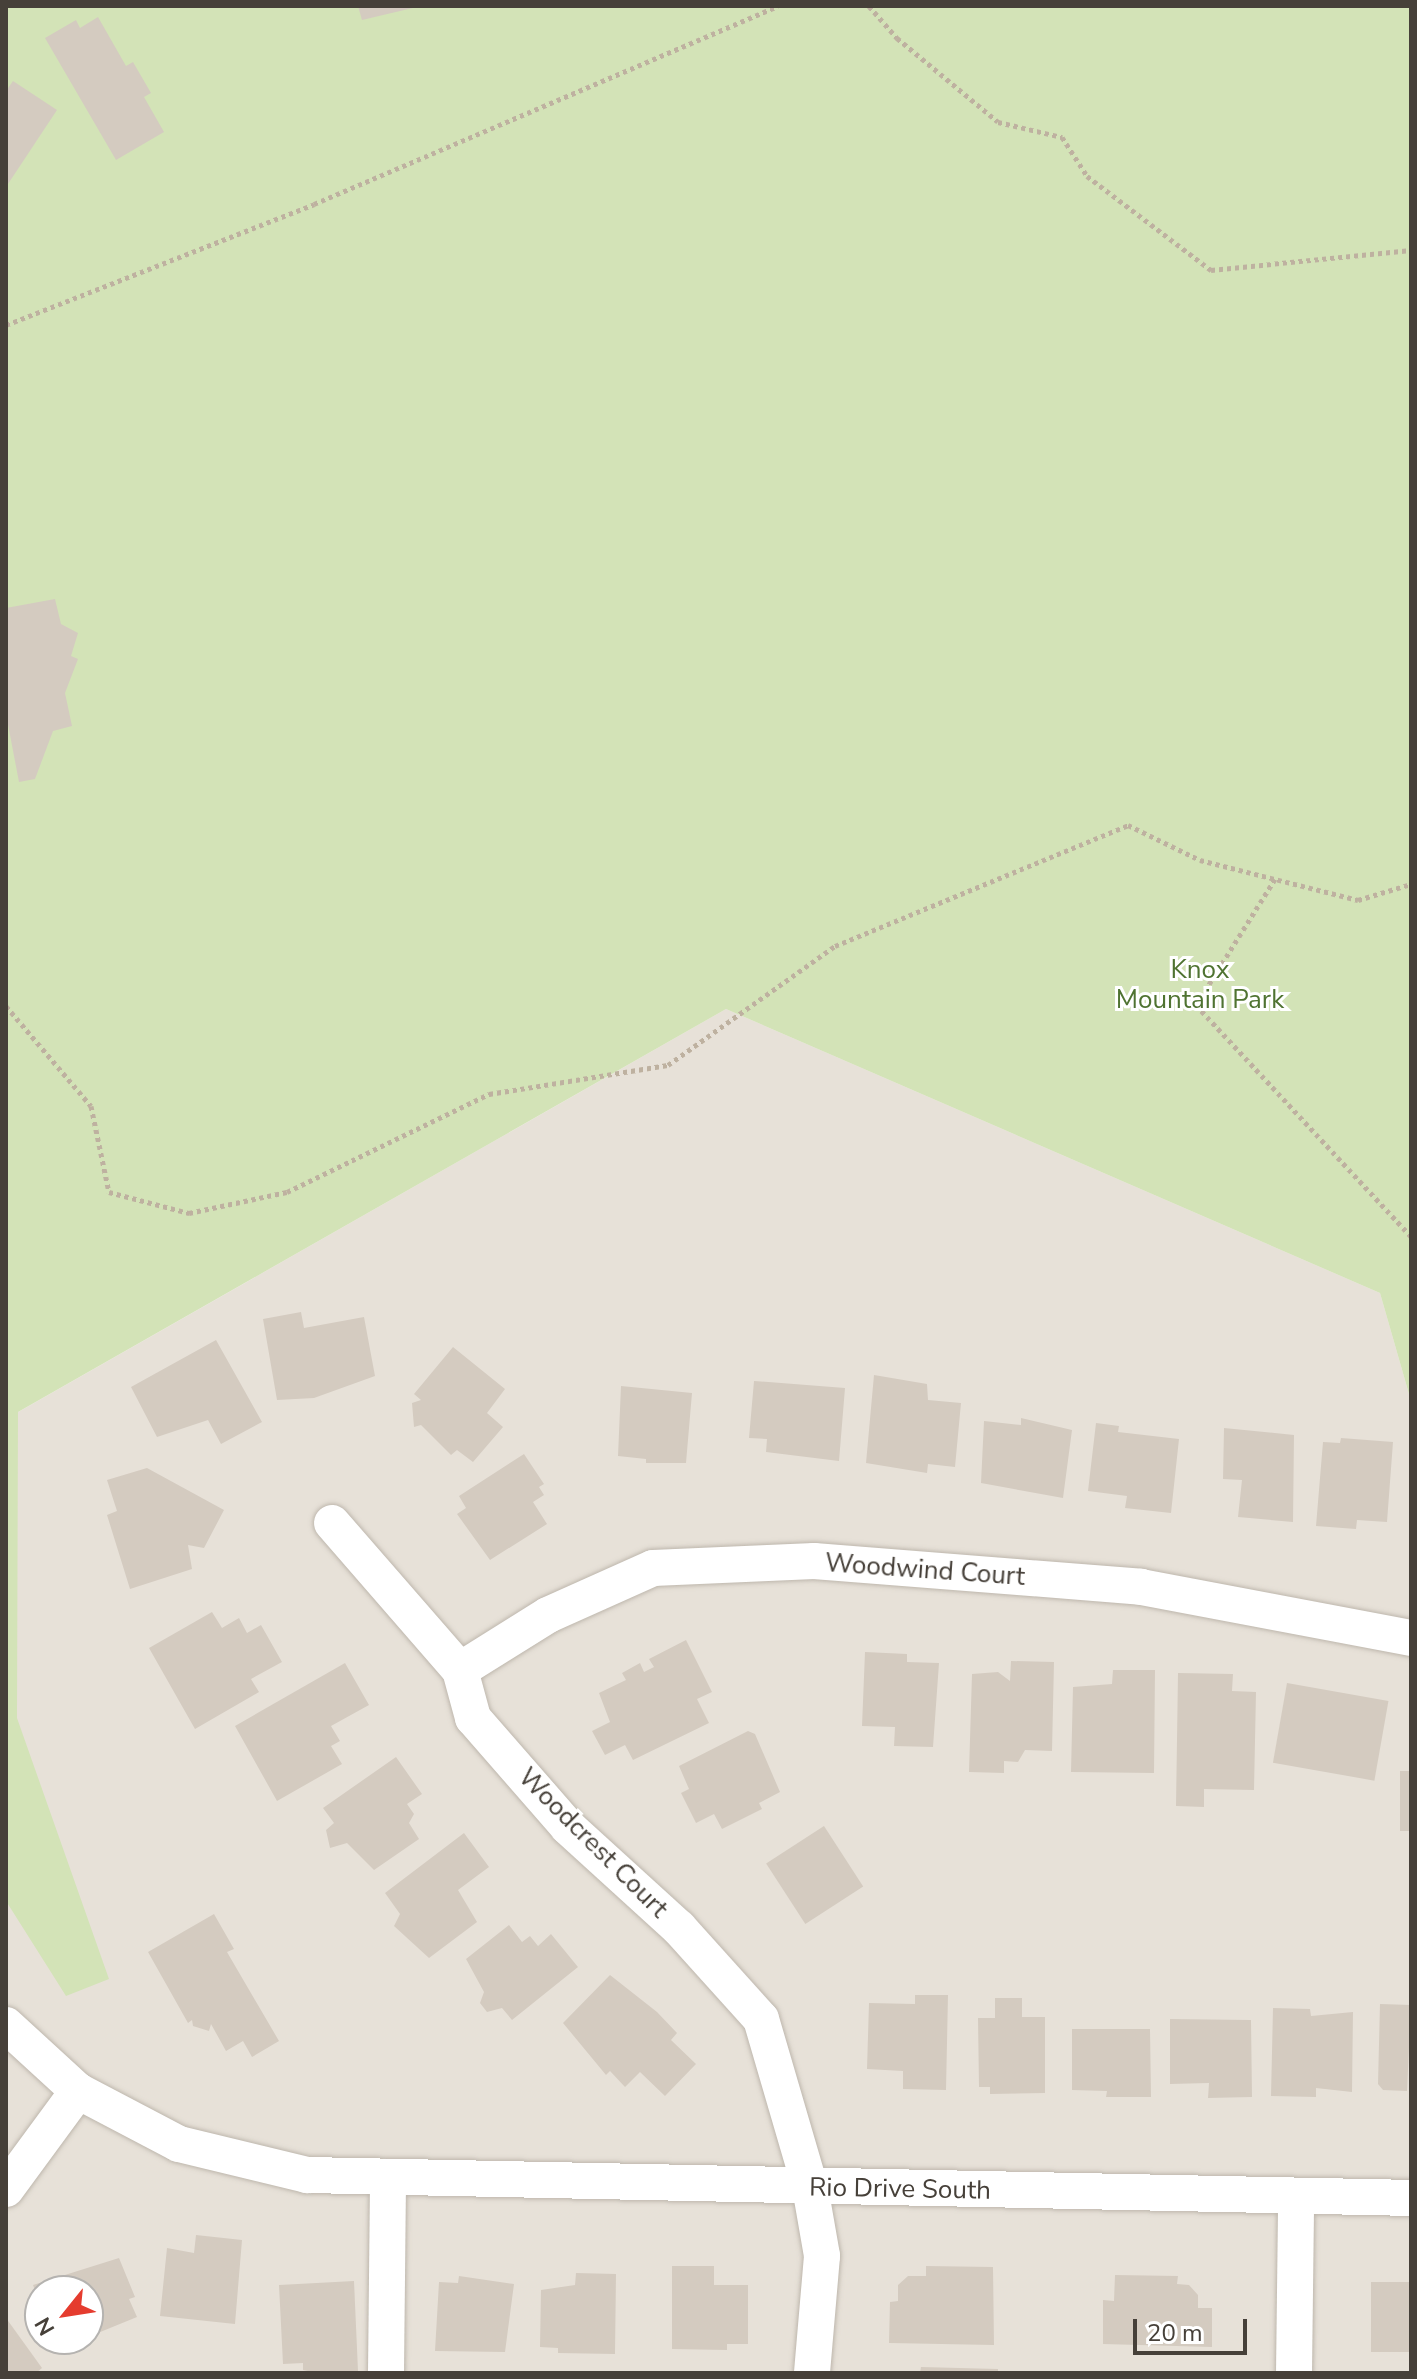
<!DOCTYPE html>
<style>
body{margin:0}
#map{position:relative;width:1417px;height:2379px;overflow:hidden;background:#f3f0ea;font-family:"Nunito Sans",sans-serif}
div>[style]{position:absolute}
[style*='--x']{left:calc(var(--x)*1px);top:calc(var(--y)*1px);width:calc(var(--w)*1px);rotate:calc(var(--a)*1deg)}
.residential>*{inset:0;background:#e7e1d8}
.green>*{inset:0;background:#d3e3b7}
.building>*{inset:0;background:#d4cbc0;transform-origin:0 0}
.path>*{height:5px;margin-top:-2.5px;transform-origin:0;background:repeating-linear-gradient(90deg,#beb1a0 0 4px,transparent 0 8px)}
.roads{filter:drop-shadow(0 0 2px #beb7ad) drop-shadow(0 0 2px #beb7ad)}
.street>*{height:36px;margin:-18px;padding:0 18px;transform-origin:18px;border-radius:18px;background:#fff}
span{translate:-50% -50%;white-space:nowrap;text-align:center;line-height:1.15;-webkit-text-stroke:6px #fff;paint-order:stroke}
.park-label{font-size:26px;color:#4f7331}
.street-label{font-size:26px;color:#464039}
.frame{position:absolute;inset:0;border:8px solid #464039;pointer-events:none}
.north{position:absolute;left:24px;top:2275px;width:80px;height:80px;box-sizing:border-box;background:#fff;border:2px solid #b5b3b0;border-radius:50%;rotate:240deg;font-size:22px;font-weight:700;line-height:32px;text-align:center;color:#464039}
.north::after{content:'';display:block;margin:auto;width:28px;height:36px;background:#e53c2f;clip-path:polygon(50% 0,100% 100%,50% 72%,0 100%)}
.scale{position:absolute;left:1133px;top:2319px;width:114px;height:36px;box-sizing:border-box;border:4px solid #464039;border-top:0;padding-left:10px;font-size:24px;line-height:28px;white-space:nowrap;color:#464039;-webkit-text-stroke:6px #fff;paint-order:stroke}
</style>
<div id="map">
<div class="residential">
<i style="clip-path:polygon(evenodd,726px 1009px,1380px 1293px,1411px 1401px,1411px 2373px,6px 2373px,6px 1419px,726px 1009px,40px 2291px,88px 2291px,88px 2339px,40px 2339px,40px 2291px)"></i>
</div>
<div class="green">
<i style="clip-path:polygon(6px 6px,1411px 6px,1411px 1401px,1380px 1293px,726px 1009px,18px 1412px,17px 1718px,109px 1979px,66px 1996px,6px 1901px)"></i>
</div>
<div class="building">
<i style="clip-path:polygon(358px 6px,417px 6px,417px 7px,362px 20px)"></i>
<i style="clip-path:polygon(98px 17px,126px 66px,133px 62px,151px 93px,144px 97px,164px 132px,116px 160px,45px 38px,76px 20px,80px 28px)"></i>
<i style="clip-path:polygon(13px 81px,57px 110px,6px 187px,6px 91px)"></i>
<i style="clip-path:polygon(55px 599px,61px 624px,78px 633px,71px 656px,78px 659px,65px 693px,72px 726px,53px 731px,35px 779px,19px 782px,6px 714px,6px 608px)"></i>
<i style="clip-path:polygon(301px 1312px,304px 1328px,364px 1317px,375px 1376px,314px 1398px,277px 1400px,263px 1319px)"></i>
<i style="clip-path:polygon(216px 1340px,262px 1422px,221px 1444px,208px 1420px,157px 1437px,131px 1387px)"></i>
<i style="clip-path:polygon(453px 1347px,505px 1389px,487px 1413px,503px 1427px,473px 1462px,457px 1450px,451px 1455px,421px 1425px,414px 1427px,412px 1403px,421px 1400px,414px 1394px)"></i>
<i style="clip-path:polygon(874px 1375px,927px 1384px,928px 1400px,961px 1403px,955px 1467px,928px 1464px,927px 1473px,866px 1463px)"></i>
<i style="clip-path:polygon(754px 1381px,845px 1388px,839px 1461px,766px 1452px,767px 1439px,749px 1438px)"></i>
<i style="clip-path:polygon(621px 1386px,692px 1393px,686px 1463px,646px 1463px,646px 1459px,618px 1456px)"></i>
<i style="clip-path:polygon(1021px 1418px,1072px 1430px,1063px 1498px,981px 1483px,984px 1421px,1021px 1425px)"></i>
<i style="clip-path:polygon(1096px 1423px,1119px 1426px,1118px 1432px,1179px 1439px,1171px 1513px,1125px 1508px,1127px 1496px,1088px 1491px)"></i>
<i style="clip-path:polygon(1224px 1428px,1294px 1435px,1293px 1522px,1238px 1517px,1242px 1480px,1223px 1479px)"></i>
<i style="clip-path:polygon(1341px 1438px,1393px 1442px,1387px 1522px,1357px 1520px,1356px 1529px,1316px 1526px,1323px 1442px,1340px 1443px)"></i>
<i style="clip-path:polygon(524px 1454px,544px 1484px,539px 1487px,544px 1495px,533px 1502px,547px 1524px,490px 1560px,457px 1514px,466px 1508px,459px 1496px)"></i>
<i style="clip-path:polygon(147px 1468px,224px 1510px,204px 1548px,188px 1545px,192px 1569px,130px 1589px,107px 1515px,117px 1511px,107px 1480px)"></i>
<i style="clip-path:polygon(212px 1612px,222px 1628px,239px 1618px,247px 1633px,261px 1625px,282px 1662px,251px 1679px,259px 1692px,195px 1729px,149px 1648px)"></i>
<i style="clip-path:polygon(686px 1640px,712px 1692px,697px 1699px,709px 1723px,633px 1760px,625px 1745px,605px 1755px,592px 1731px,610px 1722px,599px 1693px,626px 1680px,622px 1673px,640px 1663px,644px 1672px,654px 1667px,649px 1659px)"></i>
<i style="clip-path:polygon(865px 1652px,907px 1654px,907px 1662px,939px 1663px,933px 1747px,894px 1746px,895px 1727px,862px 1726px)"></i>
<i style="clip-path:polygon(1011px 1661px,1054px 1662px,1052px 1751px,1025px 1750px,1018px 1762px,1004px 1761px,1004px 1773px,969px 1772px,972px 1674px,998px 1672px,1010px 1681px)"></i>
<i style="clip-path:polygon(345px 1663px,369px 1705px,331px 1726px,340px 1741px,331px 1746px,342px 1764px,277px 1801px,235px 1726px)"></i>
<i style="clip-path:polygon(1113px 1670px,1155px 1670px,1154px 1773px,1071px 1772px,1073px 1687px,1112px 1684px)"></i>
<i style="clip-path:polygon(1178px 1673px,1233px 1674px,1232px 1691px,1256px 1692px,1254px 1790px,1204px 1789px,1204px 1807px,1176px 1806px)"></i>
<i style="left:1287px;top:1683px;width:103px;height:81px;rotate:10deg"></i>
<i style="clip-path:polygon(748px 1731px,755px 1734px,780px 1792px,759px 1803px,762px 1809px,722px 1829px,714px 1814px,696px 1823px,681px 1793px,689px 1789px,679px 1766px)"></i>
<i style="clip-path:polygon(396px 1757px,422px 1794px,407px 1804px,414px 1814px,409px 1823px,419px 1839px,374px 1870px,347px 1843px,330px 1848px,326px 1830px,334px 1823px,323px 1808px)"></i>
<i style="left:1400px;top:1771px;width:11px;height:60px"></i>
<i style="left:824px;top:1826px;width:72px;height:69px;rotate:57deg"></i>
<i style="clip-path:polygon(464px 1833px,489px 1867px,458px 1890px,477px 1922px,429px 1958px,394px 1926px,400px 1914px,385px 1893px)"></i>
<i style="clip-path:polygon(214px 1914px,234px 1949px,227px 1952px,279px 2041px,252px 2057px,243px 2041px,226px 2051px,211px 2024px,209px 2031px,193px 2026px,192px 2020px,188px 2023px,148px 1952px)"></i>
<i style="clip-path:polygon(509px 1925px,522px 1942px,530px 1936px,538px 1946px,551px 1934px,578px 1967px,512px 2020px,502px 2008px,487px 2012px,480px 2003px,484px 1992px,466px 1959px)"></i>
<i style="clip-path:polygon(610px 1975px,657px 2012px,677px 2033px,671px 2040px,696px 2064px,665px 2096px,640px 2072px,625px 2087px,610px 2071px,606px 2075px,563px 2023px)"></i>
<i style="clip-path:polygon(915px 1995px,948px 1995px,946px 2090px,903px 2089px,903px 2071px,867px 2069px,869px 2003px,915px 2004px)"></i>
<i style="clip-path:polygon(995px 1998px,1022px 1998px,1022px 2017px,1045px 2017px,1045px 2093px,990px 2094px,990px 2087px,979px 2087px,978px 2018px,995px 2018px)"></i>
<i style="clip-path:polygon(1380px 2004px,1411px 2005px,1407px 2091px,1383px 2090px,1378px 2084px)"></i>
<i style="clip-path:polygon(1273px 2008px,1310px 2009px,1311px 2016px,1353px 2012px,1352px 2092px,1316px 2088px,1316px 2097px,1271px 2096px)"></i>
<i style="clip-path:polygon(1170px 2019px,1251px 2020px,1252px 2097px,1208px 2098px,1209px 2083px,1170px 2084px)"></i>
<i style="clip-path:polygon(1072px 2029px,1150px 2029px,1151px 2097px,1106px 2097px,1107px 2091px,1072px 2090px)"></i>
<i style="clip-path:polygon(196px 2235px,242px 2240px,235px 2324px,160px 2316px,167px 2248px,194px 2253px)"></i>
<i style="clip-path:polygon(119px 2258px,135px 2297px,129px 2299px,137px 2317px,88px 2337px,88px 2291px,40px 2291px,40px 2303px,33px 2285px)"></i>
<i style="clip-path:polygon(672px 2266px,714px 2266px,714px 2285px,748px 2285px,748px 2344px,727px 2344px,727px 2350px,672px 2349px)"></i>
<i style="clip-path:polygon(926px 2266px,993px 2267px,994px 2345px,889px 2343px,890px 2302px,898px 2301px,898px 2285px,908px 2276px,926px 2276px)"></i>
<i style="clip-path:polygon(576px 2273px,616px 2274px,615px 2354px,558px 2353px,558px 2348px,540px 2347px,541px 2290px,575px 2285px)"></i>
<i style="clip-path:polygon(1115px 2275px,1178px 2276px,1177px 2284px,1189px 2285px,1198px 2295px,1198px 2308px,1212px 2308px,1212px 2347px,1103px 2344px,1103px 2300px,1114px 2301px)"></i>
<i style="clip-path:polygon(459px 2276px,514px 2284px,505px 2352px,435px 2351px,439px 2282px,458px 2283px)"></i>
<i style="clip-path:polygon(354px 2281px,358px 2371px,317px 2373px,303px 2370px,303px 2363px,283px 2364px,279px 2285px)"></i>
<i style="left:1411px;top:2282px;width:70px;height:40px;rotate:90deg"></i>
<i style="clip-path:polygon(6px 2318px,42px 2368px,36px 2373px,6px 2373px)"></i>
<i style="clip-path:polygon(921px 2367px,998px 2369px,998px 2373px,920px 2373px)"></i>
</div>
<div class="path">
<i style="--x:869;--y:6;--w:43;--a:48.8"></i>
<i style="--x:897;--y:38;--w:131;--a:39.7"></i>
<i style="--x:998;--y:122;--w:66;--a:13.2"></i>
<i style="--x:1062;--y:137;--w:46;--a:57.3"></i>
<i style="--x:1087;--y:176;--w:156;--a:37.2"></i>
<i style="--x:1211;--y:270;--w:201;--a:-5.7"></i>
<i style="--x:6;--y:325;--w:331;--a:-21.4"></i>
<i style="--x:314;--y:204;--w:504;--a:-23.11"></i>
<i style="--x:1275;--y:879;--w:149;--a:122.1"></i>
<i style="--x:1196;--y:1005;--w:316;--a:47.1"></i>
<i style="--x:6;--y:1006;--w:131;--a:49.6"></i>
<i style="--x:91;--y:1106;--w:88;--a:78.2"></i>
<i style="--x:109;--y:1192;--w:83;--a:14.7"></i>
<i style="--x:189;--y:1213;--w:100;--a:-12.1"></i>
<i style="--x:287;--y:1192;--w:225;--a:-25.9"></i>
<i style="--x:489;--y:1094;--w:181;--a:-9.2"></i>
<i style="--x:668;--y:1065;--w:205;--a:-35.5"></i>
<i style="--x:835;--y:946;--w:317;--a:-22.4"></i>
<i style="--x:1128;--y:825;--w:80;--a:25.9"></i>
<i style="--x:1200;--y:860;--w:163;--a:14.2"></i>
<i style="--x:1358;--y:900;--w:55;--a:-16.8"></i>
</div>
<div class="roads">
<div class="street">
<i style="--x:332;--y:1523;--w:195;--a:49"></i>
<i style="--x:460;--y:1670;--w:50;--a:74.8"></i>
<i style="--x:473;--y:1718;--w:145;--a:48.9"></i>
<i style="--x:568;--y:1827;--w:150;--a:42.3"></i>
<i style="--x:679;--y:1928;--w:122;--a:48"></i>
<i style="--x:761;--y:2019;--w:175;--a:73.7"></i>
<i style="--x:810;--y:2187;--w:70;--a:80.1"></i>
<i style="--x:822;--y:2256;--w:117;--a:94.9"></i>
<i style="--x:460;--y:1670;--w:104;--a:-32"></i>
<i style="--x:548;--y:1615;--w:115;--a:-24.1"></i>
<i style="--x:653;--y:1568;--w:161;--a:-2.5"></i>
<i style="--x:814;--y:1561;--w:328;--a:4.5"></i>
<i style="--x:1141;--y:1587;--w:275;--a:10.7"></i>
<i style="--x:6;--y:2025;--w:98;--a:42.5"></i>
<i style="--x:78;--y:2091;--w:114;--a:27.7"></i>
<i style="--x:179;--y:2144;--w:132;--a:13.6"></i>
<i style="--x:307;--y:2175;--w:1104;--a:1.19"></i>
<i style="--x:6;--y:2189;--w:122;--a:-53.7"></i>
<i style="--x:386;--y:2373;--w:196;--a:-89.4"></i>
<i style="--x:1294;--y:2373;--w:176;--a:-89.3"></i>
</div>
</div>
<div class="park-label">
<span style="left:1200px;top:985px">Knox<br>Mountain Park</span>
</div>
<div class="street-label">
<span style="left:925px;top:1570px;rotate:4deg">Woodwind Court</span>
<span style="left:593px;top:1843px;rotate:45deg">Woodcrest Court</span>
<span style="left:900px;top:2189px;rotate:1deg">Rio Drive South</span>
</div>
<div class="frame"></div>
<div class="north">N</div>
<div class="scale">20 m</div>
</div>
